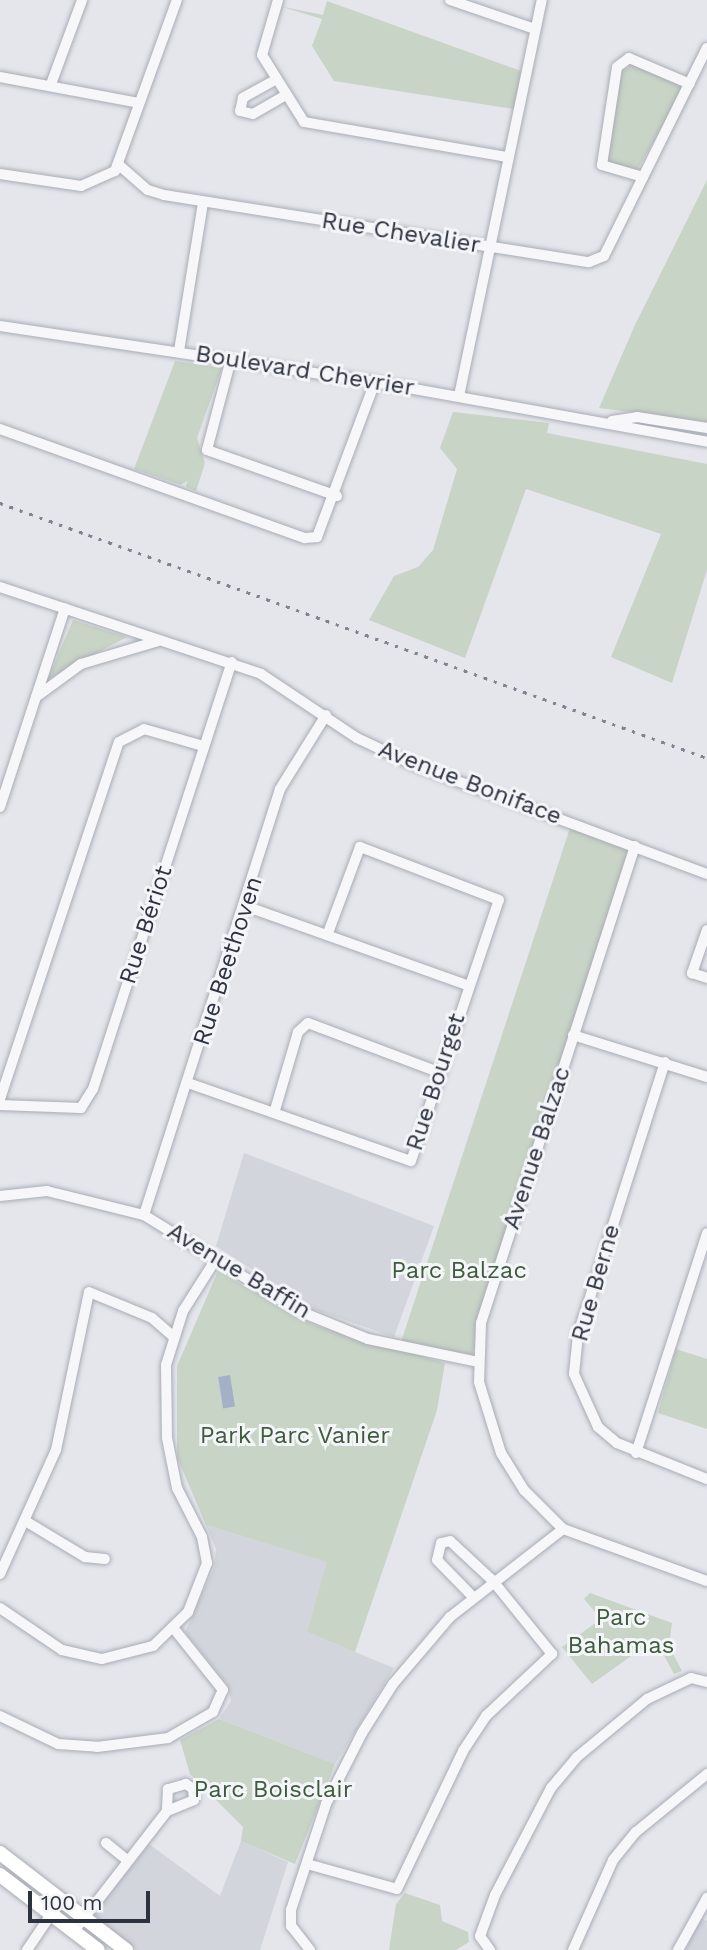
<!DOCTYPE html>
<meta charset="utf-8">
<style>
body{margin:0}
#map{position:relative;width:707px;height:1950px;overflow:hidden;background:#e4e6eb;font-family:"Work Sans",sans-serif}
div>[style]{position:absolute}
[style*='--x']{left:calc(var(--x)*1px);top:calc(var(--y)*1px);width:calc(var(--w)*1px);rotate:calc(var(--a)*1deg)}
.built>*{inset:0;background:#d3d5dc}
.green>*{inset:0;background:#c8d4c6}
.water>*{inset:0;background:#a3b0c7;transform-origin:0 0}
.roads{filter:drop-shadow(0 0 2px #a9acb5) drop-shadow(0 0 2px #a9acb5)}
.minor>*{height:10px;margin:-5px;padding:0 5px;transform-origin:5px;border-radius:5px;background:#f7f7f9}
.major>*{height:14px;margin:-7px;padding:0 7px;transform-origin:7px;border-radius:7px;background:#fff}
.rail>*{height:2.5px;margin-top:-1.25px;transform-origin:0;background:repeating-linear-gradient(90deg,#7f8493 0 3.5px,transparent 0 10.5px)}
span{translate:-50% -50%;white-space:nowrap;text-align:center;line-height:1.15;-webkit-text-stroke:6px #f4f5f8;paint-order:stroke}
.street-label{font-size:24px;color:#2d3241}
.park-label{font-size:24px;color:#3e5c3c}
.scale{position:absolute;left:28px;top:1891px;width:122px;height:32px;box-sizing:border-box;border:4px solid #2d3241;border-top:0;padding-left:9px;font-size:21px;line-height:24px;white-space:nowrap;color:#2d3241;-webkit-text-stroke:5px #f4f5f8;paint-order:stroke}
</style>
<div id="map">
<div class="built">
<i style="clip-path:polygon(244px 1153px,434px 1226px,394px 1337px,313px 1309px,216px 1246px)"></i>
<i style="clip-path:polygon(206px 1525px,328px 1562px,307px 1632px,394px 1668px,335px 1764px,219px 1719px,231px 1701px,227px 1684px,185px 1632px,214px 1568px,216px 1549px)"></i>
<i style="clip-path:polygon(241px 1841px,288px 1862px,260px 1950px,136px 1950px,94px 1915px,149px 1844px,220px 1896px)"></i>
<i style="clip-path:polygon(699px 1918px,707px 1921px,707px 1950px,686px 1950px)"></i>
</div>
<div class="green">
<i style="clip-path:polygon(327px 1px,521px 71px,514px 109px,334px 81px,312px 46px,322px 19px,279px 6px,323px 15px)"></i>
<i style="clip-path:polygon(634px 64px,687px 85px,637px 170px,612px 164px,606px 155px,622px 71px)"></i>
<i style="clip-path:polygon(707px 180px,707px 422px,599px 408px,635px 325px)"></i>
<i style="clip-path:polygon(175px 361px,222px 368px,197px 438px,205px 463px,196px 491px,186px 487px,187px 481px,181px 485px,134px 469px)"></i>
<i style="clip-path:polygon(453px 412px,549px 423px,547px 433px,707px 464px,707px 570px,672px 683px,611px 657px,661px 534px,526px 489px,465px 658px,369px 620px,394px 576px,418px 567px,433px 550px,457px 469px,440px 448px)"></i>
<i style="clip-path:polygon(73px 620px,127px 637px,48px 679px)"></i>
<i style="clip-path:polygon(570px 828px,629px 848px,472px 1355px,401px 1342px)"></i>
<i style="clip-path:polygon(218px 1271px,314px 1325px,445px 1363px,437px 1410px,355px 1652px,307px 1632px,327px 1562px,206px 1525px,177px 1457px,177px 1366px)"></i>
<i style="clip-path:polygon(676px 1349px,707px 1359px,707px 1429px,658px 1413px)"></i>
<i style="clip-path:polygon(590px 1593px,672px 1623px,669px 1646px,682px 1671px,674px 1674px,655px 1639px,592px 1684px,562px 1647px,601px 1619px,584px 1599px)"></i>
<i style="clip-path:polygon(219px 1719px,335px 1764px,295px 1864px,241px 1841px,243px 1827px,190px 1774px,180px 1740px)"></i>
<i style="clip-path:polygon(405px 1893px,440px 1905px,442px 1921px,468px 1932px,469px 1942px,456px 1950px,389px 1950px,396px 1904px)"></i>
</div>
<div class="water">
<i style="left:230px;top:1375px;width:32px;height:12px;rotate:81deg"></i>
</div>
<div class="roads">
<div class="minor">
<i style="--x:278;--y:0;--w:57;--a:106.2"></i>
<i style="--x:262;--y:55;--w:79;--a:57.9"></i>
<i style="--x:304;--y:122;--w:206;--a:9.8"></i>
<i style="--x:450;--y:0;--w:87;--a:18.9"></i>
<i style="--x:0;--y:77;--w:141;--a:10.6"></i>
<i style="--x:275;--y:80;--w:37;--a:151"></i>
<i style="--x:243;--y:98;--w:13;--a:103"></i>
<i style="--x:240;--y:111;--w:13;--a:13"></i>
<i style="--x:253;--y:114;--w:36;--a:-30"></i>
<i style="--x:51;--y:84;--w:90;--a:-69.7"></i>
<i style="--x:119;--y:165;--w:38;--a:41"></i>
<i style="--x:148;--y:190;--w:17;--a:17"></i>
<i style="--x:164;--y:195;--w:430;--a:9"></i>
<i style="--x:589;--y:262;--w:16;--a:-22"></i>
<i style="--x:604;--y:256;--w:232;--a:-63.7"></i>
<i style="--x:0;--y:174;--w:82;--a:8.4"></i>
<i style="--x:81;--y:186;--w:37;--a:-24"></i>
<i style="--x:115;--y:171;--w:182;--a:-70.1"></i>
<i style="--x:643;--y:177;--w:43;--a:-163.7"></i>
<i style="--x:602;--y:165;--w:99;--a:-81.3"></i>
<i style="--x:617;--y:67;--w:15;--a:-37"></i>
<i style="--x:629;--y:58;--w:66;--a:23.1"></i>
<i style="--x:0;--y:326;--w:379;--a:8.5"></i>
<i style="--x:375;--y:382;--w:337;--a:10.2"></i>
<i style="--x:179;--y:351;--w:151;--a:-80.8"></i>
<i style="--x:231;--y:359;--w:94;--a:104.8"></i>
<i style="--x:207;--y:450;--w:138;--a:19.5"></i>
<i style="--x:459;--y:396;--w:405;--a:-78.2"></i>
<i style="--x:612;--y:421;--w:25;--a:-9"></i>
<i style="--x:637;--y:417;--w:71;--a:8.9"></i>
<i style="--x:0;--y:429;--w:324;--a:19.7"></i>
<i style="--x:305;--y:538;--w:12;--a:-5"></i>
<i style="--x:317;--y:537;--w:165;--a:-69.5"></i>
<i style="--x:0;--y:587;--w:275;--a:18.4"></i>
<i style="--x:261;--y:674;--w:115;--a:33.7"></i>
<i style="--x:357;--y:738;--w:63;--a:25.3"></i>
<i style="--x:414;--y:765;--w:313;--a:20.4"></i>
<i style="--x:36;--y:697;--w:56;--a:-36.3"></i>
<i style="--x:81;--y:664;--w:80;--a:-16.6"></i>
<i style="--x:0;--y:807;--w:209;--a:-71.9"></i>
<i style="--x:635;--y:846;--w:501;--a:107.89"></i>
<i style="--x:481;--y:1323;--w:59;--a:91.9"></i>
<i style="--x:479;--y:1382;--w:74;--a:72.8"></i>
<i style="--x:501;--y:1453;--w:44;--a:58.1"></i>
<i style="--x:524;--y:1490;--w:55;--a:45"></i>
<i style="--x:563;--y:1529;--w:153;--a:19.9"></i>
<i style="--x:245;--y:906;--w:236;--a:19.6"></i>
<i style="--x:707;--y:930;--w:46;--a:109.2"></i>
<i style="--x:692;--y:973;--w:16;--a:18"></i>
<i style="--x:573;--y:1035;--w:140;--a:17.4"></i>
<i style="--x:665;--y:1062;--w:286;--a:107.7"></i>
<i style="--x:578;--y:1334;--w:40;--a:95.7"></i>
<i style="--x:574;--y:1374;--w:58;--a:65.6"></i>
<i style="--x:598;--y:1427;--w:25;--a:40"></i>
<i style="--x:617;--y:1443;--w:97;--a:21.8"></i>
<i style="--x:188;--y:1083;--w:236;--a:19.3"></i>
<i style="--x:411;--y:1161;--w:275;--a:-71.4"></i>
<i style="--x:499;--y:900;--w:149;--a:-159.1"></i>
<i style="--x:360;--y:847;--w:92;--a:110.4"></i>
<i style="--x:0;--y:1099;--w:376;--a:-71.6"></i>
<i style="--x:119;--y:742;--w:28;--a:-27"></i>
<i style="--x:144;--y:729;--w:61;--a:16.1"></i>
<i style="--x:0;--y:1105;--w:81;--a:2.1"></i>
<i style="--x:81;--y:1108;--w:22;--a:-58"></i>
<i style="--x:93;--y:1089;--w:449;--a:-72"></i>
<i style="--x:275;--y:1110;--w:81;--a:-73.6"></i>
<i style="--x:298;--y:1032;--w:13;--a:-42"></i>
<i style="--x:308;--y:1023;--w:142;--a:20.6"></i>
<i style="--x:0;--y:1196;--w:47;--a:-6.1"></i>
<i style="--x:47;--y:1191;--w:100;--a:13.9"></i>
<i style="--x:144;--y:1215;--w:182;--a:31.8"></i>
<i style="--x:299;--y:1311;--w:74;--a:22.1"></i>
<i style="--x:368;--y:1339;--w:112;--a:11.8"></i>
<i style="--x:144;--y:1215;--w:447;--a:-72.3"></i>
<i style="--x:280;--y:789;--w:87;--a:-58.1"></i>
<i style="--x:636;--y:1453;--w:231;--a:-72.1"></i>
<i style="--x:27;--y:1522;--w:68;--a:31.1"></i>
<i style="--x:85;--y:1557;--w:20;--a:6"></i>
<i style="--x:0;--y:1574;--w:136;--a:-65.7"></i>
<i style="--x:56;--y:1450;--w:161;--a:-78.2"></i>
<i style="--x:89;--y:1292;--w:68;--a:22.4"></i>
<i style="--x:152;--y:1318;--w:28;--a:41"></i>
<i style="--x:0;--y:1608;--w:75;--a:34.1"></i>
<i style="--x:62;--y:1650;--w:41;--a:12.7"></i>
<i style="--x:102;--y:1659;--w:53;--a:-14.3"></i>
<i style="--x:153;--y:1646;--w:49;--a:-44.2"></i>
<i style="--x:188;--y:1612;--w:53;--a:-68.8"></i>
<i style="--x:207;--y:1563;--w:26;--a:-101"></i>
<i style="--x:202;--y:1537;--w:55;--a:-117"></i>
<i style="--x:177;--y:1488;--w:51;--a:-101.3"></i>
<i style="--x:167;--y:1438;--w:73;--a:-90.8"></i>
<i style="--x:166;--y:1365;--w:57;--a:-72.5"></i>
<i style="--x:183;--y:1311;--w:62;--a:-57.6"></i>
<i style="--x:0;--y:1716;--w:64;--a:25.8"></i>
<i style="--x:58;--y:1744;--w:39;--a:4"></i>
<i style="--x:97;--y:1747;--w:72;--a:-7.2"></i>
<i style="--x:168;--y:1738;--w:52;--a:-30"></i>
<i style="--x:213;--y:1712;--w:24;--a:-66"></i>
<i style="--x:223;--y:1690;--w:77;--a:-128.7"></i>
<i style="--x:106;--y:1843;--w:28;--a:39"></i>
<i style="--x:307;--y:1864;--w:93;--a:15.5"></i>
<i style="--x:397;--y:1889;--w:153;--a:-64.4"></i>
<i style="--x:463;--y:1751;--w:42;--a:-56.7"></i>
<i style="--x:486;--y:1716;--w:91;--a:-43.2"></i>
<i style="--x:552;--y:1654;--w:95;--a:-129"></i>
<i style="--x:492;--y:1580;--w:57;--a:-137.1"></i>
<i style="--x:450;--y:1541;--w:9;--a:167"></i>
<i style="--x:441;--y:1543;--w:17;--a:103"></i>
<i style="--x:437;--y:1560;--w:52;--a:45.8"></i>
<i style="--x:74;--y:1931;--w:152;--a:-52.2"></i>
<i style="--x:167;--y:1811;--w:29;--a:-22"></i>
<i style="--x:194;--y:1800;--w:11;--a:-95"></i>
<i style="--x:193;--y:1789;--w:9;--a:-144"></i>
<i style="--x:186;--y:1784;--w:19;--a:164"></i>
<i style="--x:168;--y:1789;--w:22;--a:93"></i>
<i style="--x:27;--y:1950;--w:59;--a:-56"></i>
<i style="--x:310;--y:1950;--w:31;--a:-128"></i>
<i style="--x:291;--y:1926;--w:16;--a:-90"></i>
<i style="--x:291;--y:1910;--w:112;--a:-71.7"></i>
<i style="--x:326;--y:1804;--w:80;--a:-63.1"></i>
<i style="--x:362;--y:1733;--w:58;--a:-57.7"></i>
<i style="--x:393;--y:1684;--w:88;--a:-49.6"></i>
<i style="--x:450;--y:1617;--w:143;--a:-37.9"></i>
<i style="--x:490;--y:1950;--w:17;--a:-126"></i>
<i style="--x:480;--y:1936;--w:44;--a:-69.9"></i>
<i style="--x:495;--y:1895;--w:121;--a:-62.4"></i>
<i style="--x:551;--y:1788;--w:40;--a:-50"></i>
<i style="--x:577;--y:1757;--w:91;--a:-39.6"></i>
<i style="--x:647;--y:1699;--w:49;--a:-25.5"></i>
<i style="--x:691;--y:1678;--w:16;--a:14"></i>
<i style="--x:573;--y:1950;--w:98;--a:-66"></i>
<i style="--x:613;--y:1860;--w:36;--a:-51"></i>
<i style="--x:636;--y:1832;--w:92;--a:-39.2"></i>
<i style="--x:678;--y:1950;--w:60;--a:-60.9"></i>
</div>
<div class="major">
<i style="--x:0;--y:1853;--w:159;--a:37.6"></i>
<i style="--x:0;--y:1875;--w:123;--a:37.4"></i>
</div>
</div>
<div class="rail">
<i style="--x:0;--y:503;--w:752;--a:19.83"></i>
</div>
<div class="street-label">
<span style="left:401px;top:233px;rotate:9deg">Rue Chevalier</span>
<span style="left:305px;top:371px;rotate:9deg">Boulevard Chevrier</span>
<span style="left:470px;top:783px;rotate:21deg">Avenue Boniface</span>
<span style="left:146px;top:925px;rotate:-72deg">Rue Bériot</span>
<span style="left:228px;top:961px;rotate:-72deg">Rue Beethoven</span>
<span style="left:436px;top:1082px;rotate:-72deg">Rue Bourget</span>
<span style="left:537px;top:1148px;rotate:-72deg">Avenue Balzac</span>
<span style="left:239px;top:1271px;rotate:31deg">Avenue Baffin</span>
<span style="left:596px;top:1283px;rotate:-74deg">Rue Berne</span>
</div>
<div class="park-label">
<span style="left:459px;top:1271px">Parc Balzac</span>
<span style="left:295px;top:1436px">Park Parc Vanier</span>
<span style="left:621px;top:1632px">Parc<br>Bahamas</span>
<span style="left:273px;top:1790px">Parc Boisclair</span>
</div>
<div class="scale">100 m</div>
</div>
